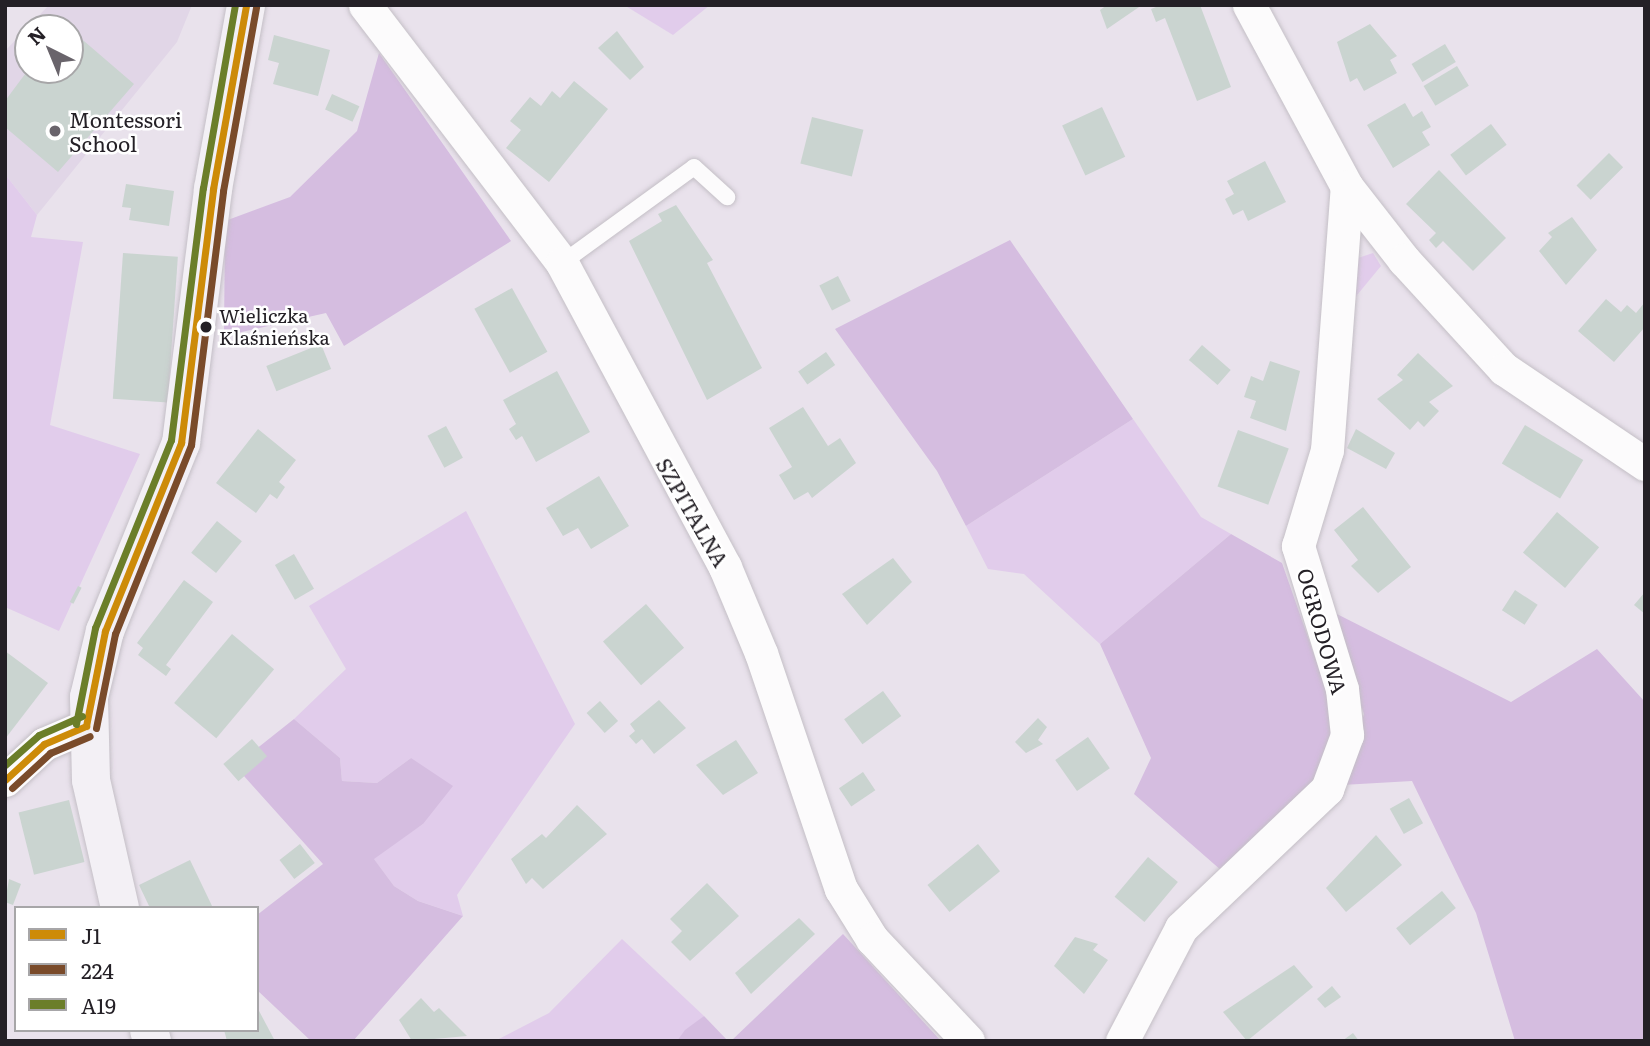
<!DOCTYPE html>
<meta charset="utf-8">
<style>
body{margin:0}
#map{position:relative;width:1650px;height:1046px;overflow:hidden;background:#e9e2ec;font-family:Literata,serif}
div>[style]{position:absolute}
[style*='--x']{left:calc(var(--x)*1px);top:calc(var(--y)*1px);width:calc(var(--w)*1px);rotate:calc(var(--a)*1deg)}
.built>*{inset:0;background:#e1d6e7}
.green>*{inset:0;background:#e1cceb}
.forest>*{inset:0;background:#d5bde0}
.building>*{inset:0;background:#cad4d0;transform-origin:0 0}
.roads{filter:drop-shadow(0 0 2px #c4bfc6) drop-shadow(0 0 2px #c4bfc6)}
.lane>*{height:16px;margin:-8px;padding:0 8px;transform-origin:8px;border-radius:8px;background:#fcfbfc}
.street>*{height:33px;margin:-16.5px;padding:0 16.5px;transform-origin:16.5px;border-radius:16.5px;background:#fcfbfc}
.secondary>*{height:38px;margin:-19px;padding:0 19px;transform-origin:19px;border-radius:19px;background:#f3f0f5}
.bus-1>*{height:7px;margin:-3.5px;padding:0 3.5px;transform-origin:3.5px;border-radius:3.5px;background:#cd8b08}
.bus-2>*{height:7px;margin:-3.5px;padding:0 3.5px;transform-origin:3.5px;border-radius:3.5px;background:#7a4b2a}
.bus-3>*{height:7px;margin:-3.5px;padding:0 3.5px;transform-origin:3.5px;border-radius:3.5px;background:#6b7e29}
.dots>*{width:19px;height:19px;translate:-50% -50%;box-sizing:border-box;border:4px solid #fff;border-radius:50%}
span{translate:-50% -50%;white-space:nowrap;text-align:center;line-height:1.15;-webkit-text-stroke:5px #fff;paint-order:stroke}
.bus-label{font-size:19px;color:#242026}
.left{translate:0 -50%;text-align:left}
.poi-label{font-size:21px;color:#242026}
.street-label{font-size:21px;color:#242026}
.frame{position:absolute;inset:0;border:7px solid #242026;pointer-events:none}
.legend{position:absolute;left:14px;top:906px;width:245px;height:126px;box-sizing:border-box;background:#fff;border:2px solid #a7a6a8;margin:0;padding:9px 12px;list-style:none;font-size:21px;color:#242026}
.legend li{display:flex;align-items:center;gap:14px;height:35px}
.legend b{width:35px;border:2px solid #a7a6a8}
.north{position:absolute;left:14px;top:14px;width:70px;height:70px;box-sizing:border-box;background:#fff;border:2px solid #a7a6a8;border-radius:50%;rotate:317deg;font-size:19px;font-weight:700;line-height:28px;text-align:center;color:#242026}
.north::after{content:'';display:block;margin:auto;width:24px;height:32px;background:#69646b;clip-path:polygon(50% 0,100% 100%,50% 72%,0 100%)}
</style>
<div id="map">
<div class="built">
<i style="clip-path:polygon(evenodd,49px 5px,192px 5px,177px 42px,37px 215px,5px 174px,5px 51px,49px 5px,28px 28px,70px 28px,70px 70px,28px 70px,28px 28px)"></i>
</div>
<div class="green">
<i style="clip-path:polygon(624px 5px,710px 5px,673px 35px)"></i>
<i style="clip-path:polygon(5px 174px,37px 215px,31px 237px,83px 242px,50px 425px,140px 454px,59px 631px,5px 607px)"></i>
<i style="clip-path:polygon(1373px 253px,1381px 266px,1348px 306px,1355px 259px)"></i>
<i style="clip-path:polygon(1133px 419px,1201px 517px,1231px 534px,1100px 644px,1024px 574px,988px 569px,966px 526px)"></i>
<i style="clip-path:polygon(466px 511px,575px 724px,457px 895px,463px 916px,418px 901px,394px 886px,373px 858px,423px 824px,411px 758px,377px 783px,342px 781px,340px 758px,294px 719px,346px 669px,309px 606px)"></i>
<i style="clip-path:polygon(622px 939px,704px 1016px,677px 1041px,495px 1041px,549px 1013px)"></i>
</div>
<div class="forest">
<i style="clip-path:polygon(379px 53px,511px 241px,344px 346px,326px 313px,224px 336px,225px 221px,290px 197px,357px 131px)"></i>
<i style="clip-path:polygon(1010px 240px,1133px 419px,966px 526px,937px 471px,835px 329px)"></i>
<i style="clip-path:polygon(1231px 534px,1282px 563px,1339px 726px,1315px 780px,1222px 871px,1134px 794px,1151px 758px,1100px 644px)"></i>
<i style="clip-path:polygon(1327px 609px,1511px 702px,1597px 649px,1645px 702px,1645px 1041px,1515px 1041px,1476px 913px,1412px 781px,1342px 785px,1364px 714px)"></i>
<i style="clip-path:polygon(294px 719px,340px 758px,342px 781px,377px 783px,411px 758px,453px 786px,423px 824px,374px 859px,394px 886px,418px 901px,463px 916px,353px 1041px,311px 1041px,257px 990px,257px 915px,323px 864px,235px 766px)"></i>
<i style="clip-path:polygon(843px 934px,941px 1041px,731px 1041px)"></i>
<i style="clip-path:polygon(704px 1016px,728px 1041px,677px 1041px,685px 1030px)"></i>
</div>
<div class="building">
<i style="clip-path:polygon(1107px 5px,1142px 5px,1107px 29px,1100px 10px)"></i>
<i style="clip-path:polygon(1161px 5px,1200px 5px,1231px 87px,1197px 101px,1165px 18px,1156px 22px,1151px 9px)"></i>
<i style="clip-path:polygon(1370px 24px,1397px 56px,1390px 60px,1397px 73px,1364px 91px,1357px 78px,1350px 82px,1337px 42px)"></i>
<i style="clip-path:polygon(70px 29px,134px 84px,58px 172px,5px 127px,5px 101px,28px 70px,70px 70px)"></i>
<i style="clip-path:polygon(617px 31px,644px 67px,630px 80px,598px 48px)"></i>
<i style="clip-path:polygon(274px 35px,330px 50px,318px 96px,273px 84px,279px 63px,268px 60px)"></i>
<i style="left:1445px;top:44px;width:21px;height:39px;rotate:59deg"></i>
<i style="left:1457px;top:66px;width:23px;height:39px;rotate:59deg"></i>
<i style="clip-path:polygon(574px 81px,608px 109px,549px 182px,506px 148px,521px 130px,510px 121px,530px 97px,541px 106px,552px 91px,560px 98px)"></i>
<i style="left:332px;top:94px;width:30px;height:17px;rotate:24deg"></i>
<i style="clip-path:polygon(1405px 103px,1413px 117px,1422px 111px,1431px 127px,1422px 132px,1430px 145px,1393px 168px,1367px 125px)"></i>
<i style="left:1102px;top:107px;width:55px;height:44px;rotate:65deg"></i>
<i style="left:812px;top:117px;width:53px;height:48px;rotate:14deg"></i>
<i style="left:1491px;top:124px;width:26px;height:51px;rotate:53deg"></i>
<i style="left:1609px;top:153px;width:20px;height:46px;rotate:45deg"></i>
<i style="clip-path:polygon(1265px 161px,1286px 202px,1248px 221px,1243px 210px,1233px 215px,1225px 199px,1234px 194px,1227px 181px)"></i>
<i style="clip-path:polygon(1439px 170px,1506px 238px,1473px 271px,1443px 241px,1436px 248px,1429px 240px,1436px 233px,1406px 204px)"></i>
<i style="clip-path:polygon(126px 184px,174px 191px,169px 226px,129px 220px,131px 208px,122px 207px)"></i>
<i style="clip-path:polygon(676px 205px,713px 260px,707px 263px,762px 368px,707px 400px,629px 241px,662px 221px,658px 214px)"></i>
<i style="clip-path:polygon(1572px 217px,1597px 250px,1566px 285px,1539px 251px,1552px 237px,1548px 233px)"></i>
<i style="left:123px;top:253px;width:55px;height:146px;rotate:4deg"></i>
<i style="left:838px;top:276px;width:28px;height:21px;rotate:63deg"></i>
<i style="left:512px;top:288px;width:73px;height:43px;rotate:61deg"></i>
<i style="clip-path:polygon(1606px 299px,1621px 312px,1627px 305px,1636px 313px,1645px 302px,1645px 327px,1614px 362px,1578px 331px)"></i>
<i style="left:321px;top:344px;width:27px;height:59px;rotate:68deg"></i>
<i style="left:1202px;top:345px;width:38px;height:20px;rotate:41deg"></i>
<i style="left:826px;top:352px;width:16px;height:34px;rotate:55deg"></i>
<i style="clip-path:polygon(1418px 353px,1453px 386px,1429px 402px,1439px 411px,1424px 427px,1418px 421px,1410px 430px,1377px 399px,1403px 380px,1397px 375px)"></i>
<i style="clip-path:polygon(1270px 361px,1300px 371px,1286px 431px,1250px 418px,1256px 401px,1244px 397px,1251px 376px,1263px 381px)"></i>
<i style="clip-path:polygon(557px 371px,590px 432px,536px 462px,522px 436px,516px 440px,509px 429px,516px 424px,503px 400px)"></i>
<i style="clip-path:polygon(803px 407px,828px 446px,840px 438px,856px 463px,812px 498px,808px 492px,794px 500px,779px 475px,792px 467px,769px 428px)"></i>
<i style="left:1525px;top:425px;width:68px;height:45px;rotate:31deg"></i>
<i style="left:446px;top:426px;width:36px;height:21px;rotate:62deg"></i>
<i style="clip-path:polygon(258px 429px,296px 460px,279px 482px,285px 487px,277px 499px,270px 494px,256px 513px,216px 483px)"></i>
<i style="clip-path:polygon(1356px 429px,1395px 453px,1386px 469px,1347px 448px)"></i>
<i style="left:1238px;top:430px;width:54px;height:60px;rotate:20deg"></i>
<i style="clip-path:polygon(599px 476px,629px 526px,591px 549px,578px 528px,563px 536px,546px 508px)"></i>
<i style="clip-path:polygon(1363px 507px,1411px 567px,1378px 593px,1351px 566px,1358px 560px,1334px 530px)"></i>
<i style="left:1557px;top:512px;width:55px;height:53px;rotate:40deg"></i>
<i style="left:217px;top:521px;width:32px;height:41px;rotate:39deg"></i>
<i style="left:294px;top:554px;width:40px;height:22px;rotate:60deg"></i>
<i style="clip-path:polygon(893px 558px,912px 582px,867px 625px,842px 594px)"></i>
<i style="clip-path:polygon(184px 580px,213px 602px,166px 665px,171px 669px,166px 676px,138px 655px,143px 648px,137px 643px)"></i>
<i style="left:78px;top:586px;width:4px;height:18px;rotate:27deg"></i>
<i style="left:1515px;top:590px;width:27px;height:24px;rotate:33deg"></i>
<i style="clip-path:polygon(1645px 592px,1645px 614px,1634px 605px)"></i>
<i style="left:646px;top:604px;width:58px;height:57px;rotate:49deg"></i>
<i style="left:232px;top:634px;width:55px;height:90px;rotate:40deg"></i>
<i style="clip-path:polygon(5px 651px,48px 683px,5px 739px)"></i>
<i style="left:883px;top:691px;width:31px;height:48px;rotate:54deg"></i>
<i style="clip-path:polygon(659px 700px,686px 728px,654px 754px,642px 739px,636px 744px,629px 736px,635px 731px,630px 724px)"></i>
<i style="left:600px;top:701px;width:27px;height:18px;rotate:48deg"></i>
<i style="clip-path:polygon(1038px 718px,1047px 727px,1038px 740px,1043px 744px,1026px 753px,1015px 742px)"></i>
<i style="left:1088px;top:737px;width:38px;height:40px;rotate:55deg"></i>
<i style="left:252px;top:739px;width:23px;height:38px;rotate:49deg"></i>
<i style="clip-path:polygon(736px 740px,758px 773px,723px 795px,696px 765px)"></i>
<i style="left:863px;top:772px;width:22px;height:29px;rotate:56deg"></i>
<i style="left:1409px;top:798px;width:29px;height:22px;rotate:61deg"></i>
<i style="left:69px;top:800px;width:64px;height:52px;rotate:76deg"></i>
<i style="clip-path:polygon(577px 805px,607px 834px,543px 889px,532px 878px,526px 884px,511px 859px,542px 834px,546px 838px)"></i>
<i style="clip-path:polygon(1376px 835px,1402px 865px,1346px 912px,1326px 888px)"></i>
<i style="left:300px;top:844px;width:24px;height:26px;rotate:52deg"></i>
<i style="left:978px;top:844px;width:35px;height:65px;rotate:51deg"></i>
<i style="left:1148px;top:857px;width:39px;height:52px;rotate:40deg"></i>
<i style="clip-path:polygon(190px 860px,213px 908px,150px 908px,139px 885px)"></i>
<i style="clip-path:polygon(9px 879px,21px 884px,13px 905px,5px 902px)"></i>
<i style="clip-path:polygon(707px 883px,739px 916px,690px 961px,671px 942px,682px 931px,670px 919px)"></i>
<i style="left:1442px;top:891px;width:22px;height:59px;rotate:51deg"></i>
<i style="clip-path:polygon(799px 918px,815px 934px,751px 994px,735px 973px)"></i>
<i style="clip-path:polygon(1075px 937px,1098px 944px,1093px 950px,1108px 960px,1084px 994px,1054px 966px)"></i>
<i style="clip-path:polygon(1294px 965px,1313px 987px,1247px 1041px,1223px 1012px)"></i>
<i style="clip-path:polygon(1332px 986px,1341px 997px,1325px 1008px,1317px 999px)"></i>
<i style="clip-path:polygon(421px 998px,434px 1012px,439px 1008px,467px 1036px,412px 1041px,399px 1020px)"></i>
<i style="clip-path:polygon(258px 1009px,275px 1041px,227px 1041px,224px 1030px,257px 1030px)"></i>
<i style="clip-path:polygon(1353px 1033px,1359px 1041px,1342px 1041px)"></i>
</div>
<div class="roads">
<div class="lane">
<i style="--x:562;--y:263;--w:163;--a:-36"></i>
<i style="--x:694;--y:167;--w:45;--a:42.3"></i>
</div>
<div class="street">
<i style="--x:365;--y:5;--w:325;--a:52.6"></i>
<i style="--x:562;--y:263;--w:345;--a:61.8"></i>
<i style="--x:725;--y:567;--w:93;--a:67.3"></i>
<i style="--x:761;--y:653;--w:249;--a:71.3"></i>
<i style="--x:841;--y:889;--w:59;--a:58.2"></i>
<i style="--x:872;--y:939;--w:140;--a:46.7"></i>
<i style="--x:1249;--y:5;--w:207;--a:61.7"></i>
<i style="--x:1347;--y:187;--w:93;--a:52"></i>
<i style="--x:1404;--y:260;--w:148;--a:47.5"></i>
<i style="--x:1504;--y:369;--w:170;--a:34"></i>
<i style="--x:5;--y:780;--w:53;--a:-42.7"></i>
<i style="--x:44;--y:744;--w:46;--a:-23.2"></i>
<i style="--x:1122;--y:1041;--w:127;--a:-62.4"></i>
<i style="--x:1181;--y:928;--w:202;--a:-43.6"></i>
<i style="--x:1327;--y:789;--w:58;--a:-69.7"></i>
<i style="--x:1347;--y:735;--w:46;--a:-96.2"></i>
<i style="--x:1342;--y:689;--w:150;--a:-107.1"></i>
<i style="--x:1298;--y:546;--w:100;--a:-73.2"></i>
<i style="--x:1327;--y:450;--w:264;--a:-85.7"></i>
</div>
<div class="secondary">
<i style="--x:120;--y:908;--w:131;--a:-102.8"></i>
<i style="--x:91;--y:780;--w:83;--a:-91.4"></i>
<i style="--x:89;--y:697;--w:68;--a:-76.4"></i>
<i style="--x:105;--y:631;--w:203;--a:-68"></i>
<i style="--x:181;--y:443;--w:256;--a:-82.8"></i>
<i style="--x:213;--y:189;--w:187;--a:-79.8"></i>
<i style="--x:149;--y:1030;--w:11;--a:75"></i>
</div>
</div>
<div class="bus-1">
<i style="--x:86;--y:726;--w:97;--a:-78.7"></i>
<i style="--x:105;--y:631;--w:203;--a:-68"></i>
<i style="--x:181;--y:443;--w:256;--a:-82.8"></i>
<i style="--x:213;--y:189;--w:187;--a:-79.8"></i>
<i style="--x:5;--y:780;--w:53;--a:-42.7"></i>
<i style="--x:44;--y:744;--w:46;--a:-23.2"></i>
</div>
<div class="bus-2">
<i style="--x:96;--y:728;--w:96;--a:-78.6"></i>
<i style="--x:115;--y:634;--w:204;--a:-68.1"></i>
<i style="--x:191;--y:445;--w:256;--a:-82.8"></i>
<i style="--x:223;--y:191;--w:187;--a:-79.8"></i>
<i style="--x:12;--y:788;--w:52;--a:-42.6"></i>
<i style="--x:50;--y:753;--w:43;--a:-23"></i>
</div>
<div class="bus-3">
<i style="--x:76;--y:724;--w:98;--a:-78.8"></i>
<i style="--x:95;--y:628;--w:203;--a:-68"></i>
<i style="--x:171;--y:440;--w:254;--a:-82.8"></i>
<i style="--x:203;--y:188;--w:186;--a:-80.1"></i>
<i style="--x:5;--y:765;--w:45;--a:-41.4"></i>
<i style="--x:39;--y:735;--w:47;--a:-23.8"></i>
</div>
<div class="dots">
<i style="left:55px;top:131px;background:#69646b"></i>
<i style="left:206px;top:327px;background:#242026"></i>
</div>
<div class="bus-label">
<span class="left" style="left:219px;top:327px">Wieliczka<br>Klaśnieńska</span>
</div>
<div class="poi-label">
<span class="left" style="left:69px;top:131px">Montessori<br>School</span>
</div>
<div class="street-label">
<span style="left:693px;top:512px;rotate:60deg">SZPITALNA</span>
<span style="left:1323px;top:631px;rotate:74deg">OGRODOWA</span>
</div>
<div class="frame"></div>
<ul class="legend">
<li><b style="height:9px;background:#cd8b08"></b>J1</li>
<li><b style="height:9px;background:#7a4b2a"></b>224</li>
<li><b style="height:9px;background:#6b7e29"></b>A19</li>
</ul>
<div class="north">N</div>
</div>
